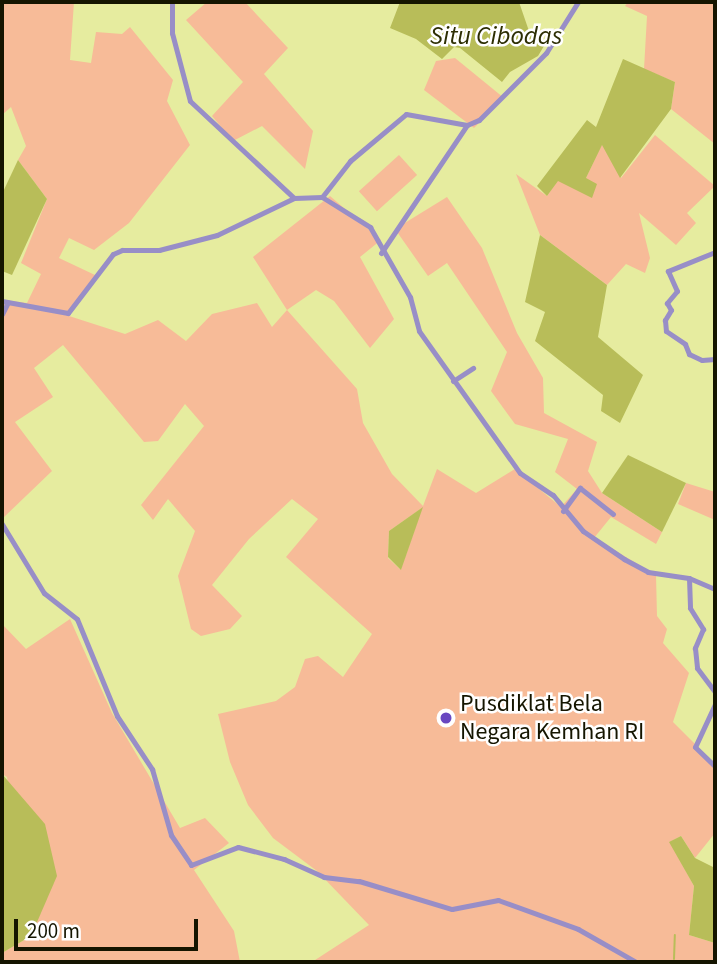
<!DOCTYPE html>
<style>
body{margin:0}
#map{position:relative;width:717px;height:964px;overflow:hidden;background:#e6ec9f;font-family:"Source Sans 3",sans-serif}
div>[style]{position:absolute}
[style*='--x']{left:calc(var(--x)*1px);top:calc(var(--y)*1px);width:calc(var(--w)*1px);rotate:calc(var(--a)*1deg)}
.green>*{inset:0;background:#f7bb98;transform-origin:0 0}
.water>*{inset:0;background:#b8bd59}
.stream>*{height:2px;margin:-1px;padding:0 1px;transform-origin:1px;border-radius:1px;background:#b8bd59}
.minor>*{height:5px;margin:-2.5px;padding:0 2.5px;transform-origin:2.5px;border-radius:2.5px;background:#988ec7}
.dots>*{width:19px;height:19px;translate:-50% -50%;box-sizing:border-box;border:4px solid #fff;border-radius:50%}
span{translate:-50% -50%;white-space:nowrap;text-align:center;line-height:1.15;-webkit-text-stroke:5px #fff;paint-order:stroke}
.poi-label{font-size:24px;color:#151500}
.left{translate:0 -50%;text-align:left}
.water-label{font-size:26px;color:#2d2e03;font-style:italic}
.frame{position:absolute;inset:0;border:4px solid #151500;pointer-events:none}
.scale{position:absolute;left:14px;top:919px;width:184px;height:32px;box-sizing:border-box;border:4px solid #151500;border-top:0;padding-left:9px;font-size:21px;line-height:24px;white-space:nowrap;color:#151500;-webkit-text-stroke:5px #fff;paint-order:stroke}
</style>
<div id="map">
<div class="green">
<i style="clip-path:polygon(evenodd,2px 2px,74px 2px,70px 60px,91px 63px,96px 32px,122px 34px,130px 27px,173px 80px,167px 101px,190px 145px,129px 223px,94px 250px,69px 238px,59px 258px,95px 275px,69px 316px,125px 334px,158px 320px,186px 341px,212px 314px,257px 303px,272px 327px,287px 310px,253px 257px,330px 196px,381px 240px,360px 257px,394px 319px,370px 348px,334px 301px,316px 290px,287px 310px,357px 389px,363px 423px,392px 474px,423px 506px,437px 469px,476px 493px,515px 469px,561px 507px,577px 489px,555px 472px,568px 439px,515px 424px,491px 391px,507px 352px,447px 263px,428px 276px,395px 229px,447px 197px,482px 248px,517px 333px,543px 378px,544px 413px,597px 442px,588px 471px,602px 493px,662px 532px,656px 544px,611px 517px,594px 538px,656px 575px,657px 616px,667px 629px,663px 643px,689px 673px,673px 722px,715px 764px,715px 833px,695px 858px,681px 836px,670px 842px,694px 886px,689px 935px,715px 943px,713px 962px,312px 962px,369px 925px,317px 871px,273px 838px,248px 805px,230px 762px,218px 714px,276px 701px,295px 687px,305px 659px,318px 656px,343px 677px,372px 634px,286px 557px,318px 519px,292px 499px,249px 539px,212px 585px,242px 616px,230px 629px,201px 636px,191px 629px,178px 576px,195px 531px,168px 499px,153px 520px,141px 505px,204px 426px,185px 404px,158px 441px,144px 442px,63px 345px,34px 368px,53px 397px,15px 422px,52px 471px,2px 519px,2px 305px,3px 300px,27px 303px,41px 274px,21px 263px,47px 199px,18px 160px,26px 146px,11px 107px,2px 115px,2px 2px,422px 508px,401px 569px,400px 569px,388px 558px,389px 531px,422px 508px)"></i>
<i style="clip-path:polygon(207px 2px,245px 2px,288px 48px,264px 74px,313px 131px,305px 169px,262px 126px,233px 141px,212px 116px,243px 82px,186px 20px)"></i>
<i style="clip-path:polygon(628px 2px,715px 2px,715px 144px,671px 109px,675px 82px,644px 69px,647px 16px,625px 6px)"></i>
<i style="clip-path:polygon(455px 58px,504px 98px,474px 128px,424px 90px,436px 61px)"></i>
<i style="clip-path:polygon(655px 135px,715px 186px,687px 213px,696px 223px,676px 245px,639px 213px,650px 258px,645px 273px,626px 264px,607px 285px,540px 235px,516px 174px,547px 196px,558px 180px,586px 178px,602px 144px,621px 178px)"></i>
<i style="left:399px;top:155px;width:27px;height:54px;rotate:48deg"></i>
<i style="clip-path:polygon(686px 483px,715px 492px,715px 520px,678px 504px)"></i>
<i style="clip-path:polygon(70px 619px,112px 713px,180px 828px,205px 818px,229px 843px,194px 870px,234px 931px,240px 962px,2px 962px,2px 953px,31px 936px,7px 777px,2px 774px,2px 624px,26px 649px)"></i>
</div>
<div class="water">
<i style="clip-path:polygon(400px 2px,519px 2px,530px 34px,544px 46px,538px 56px,510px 72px,502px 82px,460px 48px,454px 47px,442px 59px,416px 39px,390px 28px)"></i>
<i style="clip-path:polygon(623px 59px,675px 82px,671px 109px,620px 178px,602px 145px,586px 178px,597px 184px,592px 198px,558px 181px,547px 196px,537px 186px,587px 120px,596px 127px)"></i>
<i style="clip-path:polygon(18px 160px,47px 199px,12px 275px,2px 271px,2px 194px)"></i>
<i style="clip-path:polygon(540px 235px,607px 285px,598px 337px,643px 375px,620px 423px,601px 411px,603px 395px,535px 341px,545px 312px,525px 302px)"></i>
<i style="clip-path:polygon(628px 455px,686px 483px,662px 532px,602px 493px)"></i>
<i style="clip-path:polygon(423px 507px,401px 570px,388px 557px,389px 531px)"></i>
<i style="clip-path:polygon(2px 774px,45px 824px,57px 876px,31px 936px,2px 953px)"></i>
<i style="clip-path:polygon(681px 836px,695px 858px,715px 868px,715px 943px,689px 935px,694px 886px,669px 842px)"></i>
</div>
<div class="stream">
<i style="--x:674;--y:959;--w:24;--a:-88"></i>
</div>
<div class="minor">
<i style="--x:172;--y:2;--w:31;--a:90"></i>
<i style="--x:172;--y:33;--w:70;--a:75.2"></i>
<i style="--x:190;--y:101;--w:142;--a:43"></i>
<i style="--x:322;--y:197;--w:57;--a:32"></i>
<i style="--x:370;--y:227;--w:81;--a:60.3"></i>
<i style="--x:410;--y:297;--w:35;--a:75"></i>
<i style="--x:419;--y:331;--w:174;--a:54.6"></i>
<i style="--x:520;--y:473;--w:40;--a:34"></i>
<i style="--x:553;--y:495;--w:47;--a:50.2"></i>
<i style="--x:583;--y:531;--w:50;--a:34.3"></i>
<i style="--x:624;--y:559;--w:27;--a:28"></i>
<i style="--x:648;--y:572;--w:41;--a:8.3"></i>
<i style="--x:689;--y:578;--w:28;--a:23"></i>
<i style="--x:715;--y:252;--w:51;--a:158"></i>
<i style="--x:668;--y:271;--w:22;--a:66"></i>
<i style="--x:677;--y:291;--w:16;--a:130"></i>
<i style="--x:667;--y:303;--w:8;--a:60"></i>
<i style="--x:671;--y:310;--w:12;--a:121"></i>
<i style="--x:665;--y:320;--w:11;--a:85"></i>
<i style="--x:666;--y:331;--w:23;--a:34"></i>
<i style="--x:685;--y:344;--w:11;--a:68"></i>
<i style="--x:689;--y:354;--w:14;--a:25"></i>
<i style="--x:702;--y:360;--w:13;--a:-4"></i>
<i style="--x:381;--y:253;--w:154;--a:-56.1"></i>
<i style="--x:467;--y:125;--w:13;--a:-23"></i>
<i style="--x:479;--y:120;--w:95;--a:-45"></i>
<i style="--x:546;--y:53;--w:60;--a:-57.9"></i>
<i style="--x:2;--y:301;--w:67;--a:10.3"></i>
<i style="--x:68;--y:313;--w:74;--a:-52.7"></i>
<i style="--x:113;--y:254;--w:10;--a:-24"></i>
<i style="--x:122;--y:250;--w:37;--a:0"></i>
<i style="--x:159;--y:250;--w:60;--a:-14.5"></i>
<i style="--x:217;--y:235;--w:85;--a:-25.7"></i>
<i style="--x:294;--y:198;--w:28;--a:-2"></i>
<i style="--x:322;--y:197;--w:46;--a:-52.1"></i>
<i style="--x:350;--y:161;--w:73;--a:-40"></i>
<i style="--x:406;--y:114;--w:62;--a:10.2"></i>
<i style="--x:2;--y:314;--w:13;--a:-63"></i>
<i style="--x:453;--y:381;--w:24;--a:-33"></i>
<i style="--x:563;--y:511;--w:29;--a:-54"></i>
<i style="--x:580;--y:488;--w:42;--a:38.2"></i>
<i style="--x:2;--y:524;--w:81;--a:58.7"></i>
<i style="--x:44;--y:593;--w:42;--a:38.2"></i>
<i style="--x:77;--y:619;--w:105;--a:67.6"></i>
<i style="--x:117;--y:716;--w:64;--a:56.6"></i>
<i style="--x:152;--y:769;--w:69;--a:73.9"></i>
<i style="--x:171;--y:835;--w:36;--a:56"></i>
<i style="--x:191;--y:865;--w:50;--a:-21"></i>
<i style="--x:238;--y:847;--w:48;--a:14.6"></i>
<i style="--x:284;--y:859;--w:44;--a:24.2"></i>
<i style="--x:324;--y:877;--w:35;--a:7"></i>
<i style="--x:359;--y:881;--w:97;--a:16.8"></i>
<i style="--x:452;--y:909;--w:47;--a:-11.1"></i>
<i style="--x:498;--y:900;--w:85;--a:19.9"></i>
<i style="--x:578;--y:929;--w:67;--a:29.6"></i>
<i style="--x:689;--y:578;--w:30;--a:88"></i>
<i style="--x:690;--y:608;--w:25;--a:58"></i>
<i style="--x:703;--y:629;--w:21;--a:113"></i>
<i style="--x:695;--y:648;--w:20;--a:84"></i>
<i style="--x:697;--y:668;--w:30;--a:53"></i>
<i style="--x:715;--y:704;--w:47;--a:114.9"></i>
<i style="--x:695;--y:747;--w:28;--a:44"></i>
<i style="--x:674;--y:962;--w:10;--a:0"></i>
</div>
<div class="dots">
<i style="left:446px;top:718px;background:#6947c0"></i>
</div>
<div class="poi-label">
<span class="left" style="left:460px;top:718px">Pusdiklat Bela<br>Negara Kemhan RI</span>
</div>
<div class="water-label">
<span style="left:496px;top:36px">Situ Cibodas</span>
</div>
<div class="frame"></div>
<div class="scale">200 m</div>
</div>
